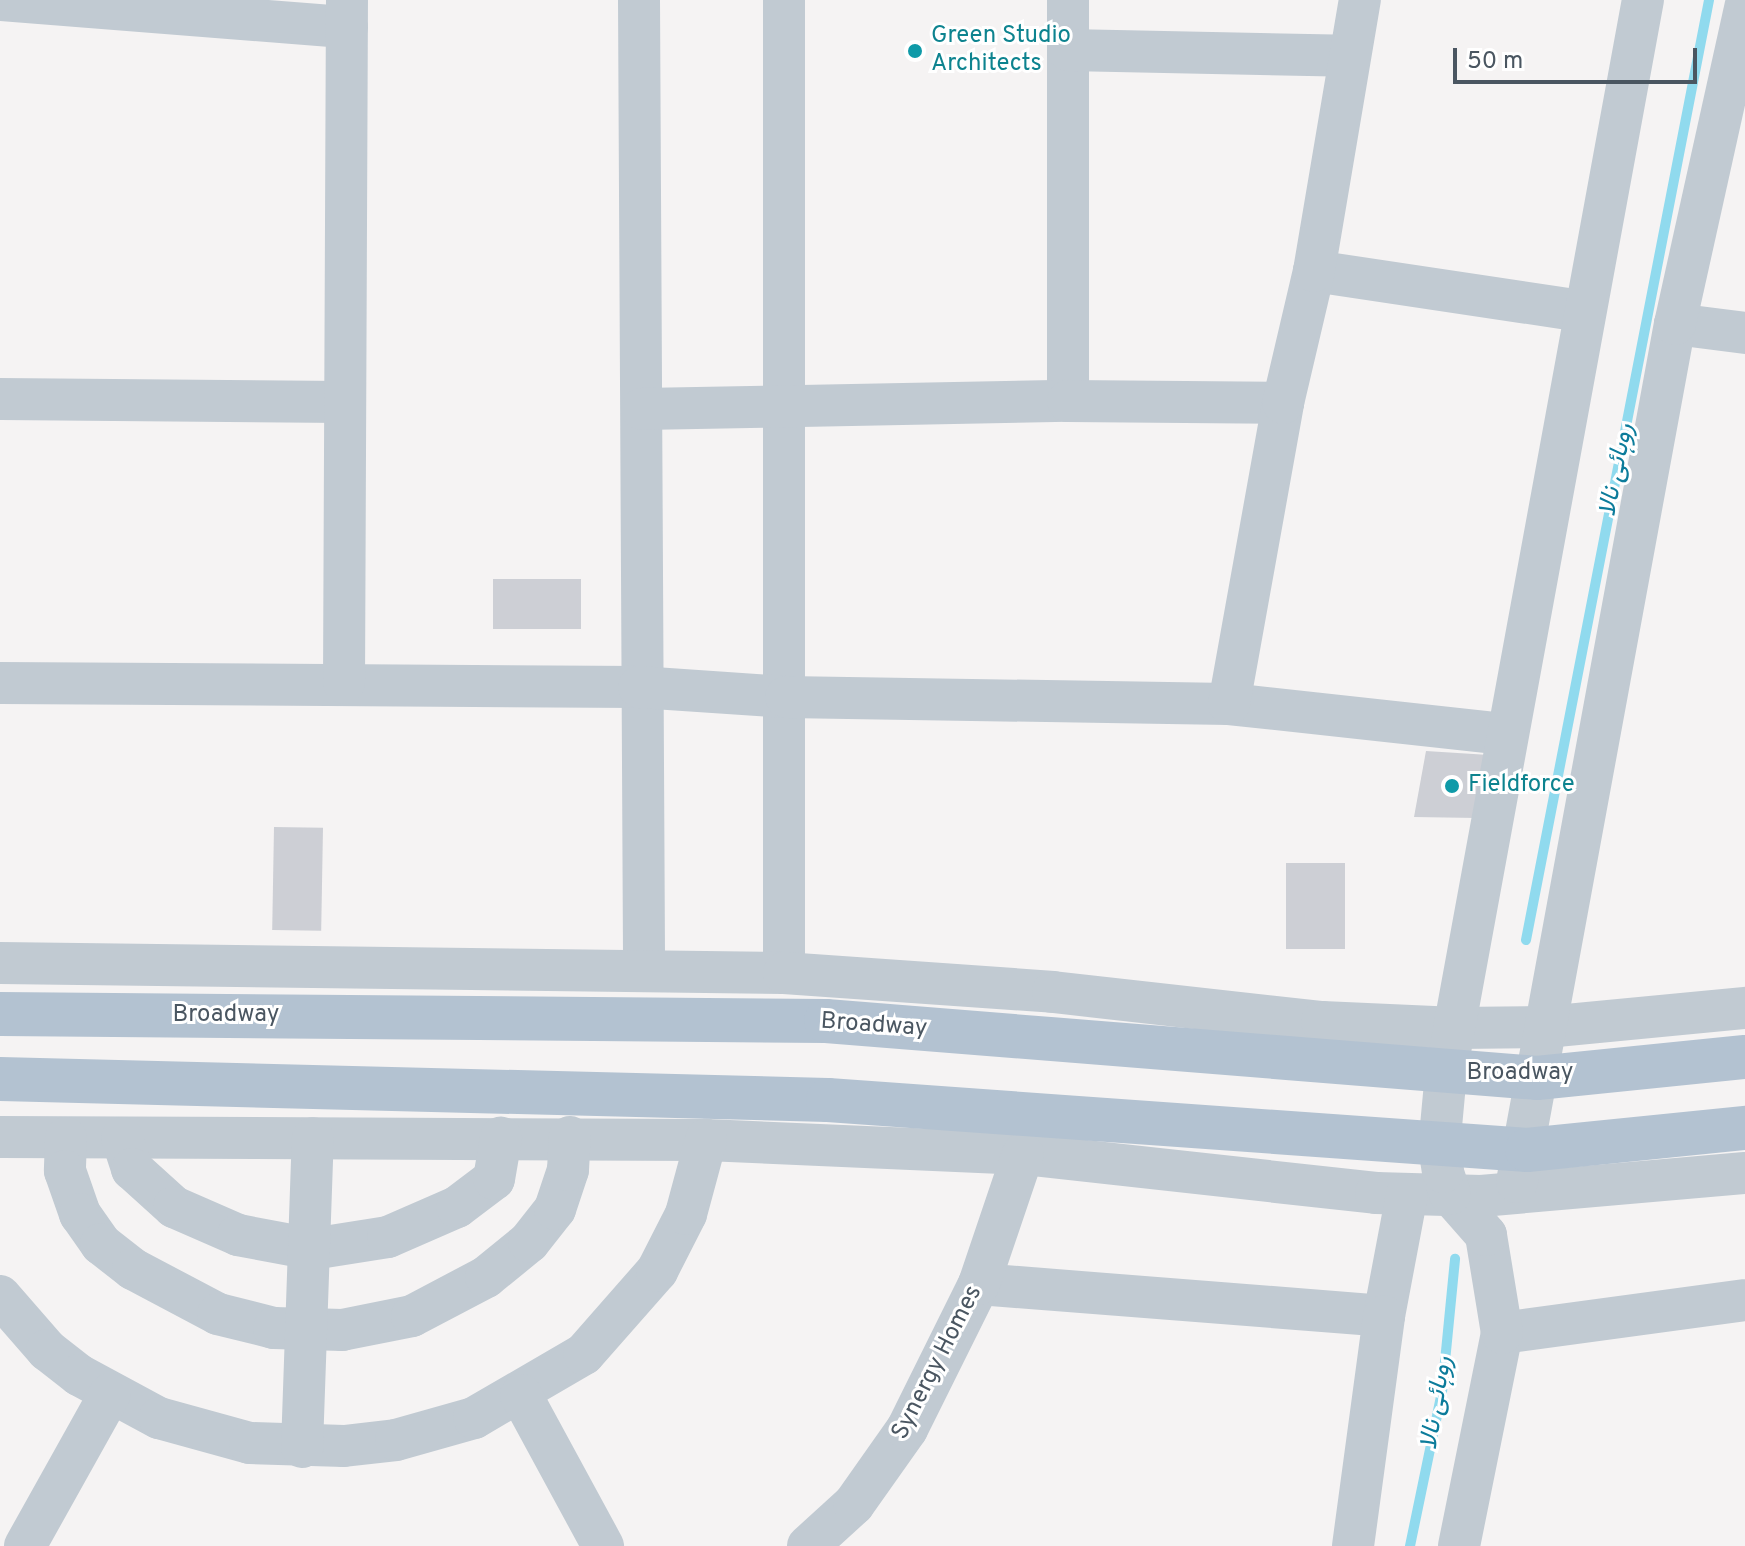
<!DOCTYPE html>
<meta charset="utf-8">
<style>
body{margin:0}
#map{position:relative;width:1745px;height:1546px;overflow:hidden;background:#f5f3f3;font-family:Overpass,Vazirmatn,sans-serif}
div>[style]{position:absolute}
[style*='--x']{left:calc(var(--x)*1px);top:calc(var(--y)*1px);width:calc(var(--w)*1px);rotate:calc(var(--a)*1deg)}
.stream>*{height:10px;margin:-5px;padding:0 5px;transform-origin:5px;border-radius:5px;background:#90daee}
.building>*{inset:0;background:#cdcfd5;transform-origin:0 0}
.minor>*{height:42px;margin:-21px;padding:0 21px;transform-origin:21px;border-radius:21px;background:#c1cad2}
.major>*{height:44px;margin:-22px;padding:0 22px;transform-origin:22px;border-radius:22px;background:#b3c2d1}
.dots>*{width:22px;height:22px;translate:-50% -50%;box-sizing:border-box;border:4px solid #fff;border-radius:50%}
span{translate:-50% -50%;white-space:nowrap;text-align:center;line-height:1.15;-webkit-text-stroke:6px #fff;paint-order:stroke}
.culture-label{font-size:24px;color:#0d838f}
.left{translate:0 -50%;text-align:left}
.street-label{font-size:24px;color:#4a5661}
.water-label{font-size:26px;color:#0c7c9b;font-style:italic}
.scale{position:absolute;left:1453px;top:48px;width:244px;height:36px;box-sizing:border-box;border:4px solid #4a5661;border-top:0;padding-left:10px;font-size:24px;line-height:28px;white-space:nowrap;color:#4a5661;-webkit-text-stroke:6px #fff;paint-order:stroke}
</style>
<div id="map">
<div class="stream">
<i style="--x:1526;--y:940;--w:958;--a:-78.98"></i>
<i style="--x:1410;--y:1546;--w:157;--a:-78.3"></i>
<i style="--x:1442;--y:1392;--w:134;--a:-84.4"></i>
</div>
<div class="building">
<i style="left:493px;top:579px;width:88px;height:50px"></i>
<i style="clip-path:polygon(1426px 751px,1489px 755px,1477px 818px,1414px 817px)"></i>
<i style="left:274px;top:827px;width:49px;height:103px;rotate:1deg"></i>
<i style="left:1345px;top:863px;width:86px;height:59px;rotate:90deg"></i>
</div>
<div class="minor">
<i style="--x:1;--y:0;--w:347;--a:4.5"></i>
<i style="--x:639;--y:0;--w:969;--a:89.7"></i>
<i style="--x:784;--y:0;--w:973;--a:90"></i>
<i style="--x:1068;--y:0;--w:401;--a:90"></i>
<i style="--x:1068;--y:50;--w:279;--a:1.2"></i>
<i style="--x:1314;--y:271;--w:272;--a:8.5"></i>
<i style="--x:1675;--y:324;--w:71;--a:7.3"></i>
<i style="--x:0;--y:399;--w:344;--a:0.5"></i>
<i style="--x:642;--y:409;--w:426;--a:-1.1"></i>
<i style="--x:1068;--y:401;--w:215;--a:0.5"></i>
<i style="--x:0;--y:683;--w:639;--a:0.36"></i>
<i style="--x:639;--y:687;--w:147;--a:3.9"></i>
<i style="--x:786;--y:697;--w:443;--a:0.9"></i>
<i style="--x:1229;--y:704;--w:278;--a:6.2"></i>
<i style="--x:344;--y:683;--w:683;--a:-89.75"></i>
<i style="--x:1229;--y:704;--w:306;--a:-79.8"></i>
<i style="--x:1283;--y:403;--w:136;--a:-76.8"></i>
<i style="--x:1314;--y:271;--w:275;--a:-80.4"></i>
<i style="--x:0;--y:963;--w:784;--a:0.73"></i>
<i style="--x:784;--y:973;--w:270;--a:4"></i>
<i style="--x:1053;--y:992;--w:271;--a:6.4"></i>
<i style="--x:1322;--y:1022;--w:134;--a:2.6"></i>
<i style="--x:1456;--y:1028;--w:90;--a:-0.6"></i>
<i style="--x:1546;--y:1027;--w:200;--a:-5.5"></i>
<i style="--x:0;--y:1137;--w:706;--a:0.24"></i>
<i style="--x:706;--y:1140;--w:317;--a:2.5"></i>
<i style="--x:1023;--y:1154;--w:355;--a:6.3"></i>
<i style="--x:1376;--y:1193;--w:105;--a:1.6"></i>
<i style="--x:1481;--y:1196;--w:265;--a:-5"></i>
<i style="--x:66;--y:1138;--w:33;--a:92"></i>
<i style="--x:65;--y:1171;--w:46;--a:70.8"></i>
<i style="--x:80;--y:1214;--w:37;--a:55"></i>
<i style="--x:101;--y:1244;--w:41;--a:38"></i>
<i style="--x:133;--y:1269;--w:96;--a:27.9"></i>
<i style="--x:218;--y:1314;--w:58;--a:14"></i>
<i style="--x:274;--y:1328;--w:68;--a:1.7"></i>
<i style="--x:342;--y:1330;--w:71;--a:-11.3"></i>
<i style="--x:412;--y:1316;--w:84;--a:-27.8"></i>
<i style="--x:486;--y:1277;--w:55;--a:-39.1"></i>
<i style="--x:529;--y:1242;--w:42;--a:-51.8"></i>
<i style="--x:555;--y:1209;--w:41;--a:-71.6"></i>
<i style="--x:568;--y:1170;--w:33;--a:-87"></i>
<i style="--x:122;--y:1138;--w:33;--a:72"></i>
<i style="--x:132;--y:1169;--w:57;--a:42.1"></i>
<i style="--x:174;--y:1207;--w:70;--a:23.6"></i>
<i style="--x:238;--y:1235;--w:75;--a:10.7"></i>
<i style="--x:312;--y:1249;--w:77;--a:-9"></i>
<i style="--x:388;--y:1237;--w:75;--a:-23.5"></i>
<i style="--x:457;--y:1207;--w:46;--a:-37.1"></i>
<i style="--x:494;--y:1179;--w:42;--a:-80.3"></i>
<i style="--x:1517;--y:1182;--w:872;--a:-79.57"></i>
<i style="--x:1675;--y:324;--w:325;--a:-77.5"></i>
<i style="--x:979;--y:1284;--w:406;--a:4.5"></i>
<i style="--x:1384;--y:1316;--w:124;--a:-79.3"></i>
<i style="--x:0;--y:1296;--w:72;--a:49"></i>
<i style="--x:47;--y:1350;--w:41;--a:38"></i>
<i style="--x:79;--y:1375;--w:91;--a:28.3"></i>
<i style="--x:159;--y:1418;--w:94;--a:15.4"></i>
<i style="--x:250;--y:1443;--w:94;--a:1.8"></i>
<i style="--x:344;--y:1446;--w:52;--a:-6.6"></i>
<i style="--x:396;--y:1440;--w:81;--a:-15.8"></i>
<i style="--x:474;--y:1418;--w:127;--a:-30.2"></i>
<i style="--x:584;--y:1354;--w:111;--a:-48.7"></i>
<i style="--x:657;--y:1271;--w:64;--a:-63"></i>
<i style="--x:686;--y:1214;--w:77;--a:-74.9"></i>
<i style="--x:1502;--y:1333;--w:245;--a:-7.7"></i>
<i style="--x:521;--y:1395;--w:172;--a:61.5"></i>
<i style="--x:302;--y:1447;--w:309;--a:-88"></i>
<i style="--x:25;--y:1546;--w:174;--a:-60.8"></i>
<i style="--x:808;--y:1546;--w:62;--a:-42.4"></i>
<i style="--x:854;--y:1504;--w:92;--a:-54.8"></i>
<i style="--x:907;--y:1429;--w:162;--a:-63.6"></i>
<i style="--x:979;--y:1284;--w:137;--a:-71.3"></i>
<i style="--x:1353;--y:1546;--w:232;--a:-82.3"></i>
<i style="--x:1459;--y:1546;--w:217;--a:-78.6"></i>
<i style="--x:1502;--y:1333;--w:99;--a:-99.3"></i>
<i style="--x:1486;--y:1235;--w:55;--a:-131.3"></i>
<i style="--x:1450;--y:1194;--w:23;--a:-108"></i>
<i style="--x:1443;--y:1172;--w:24;--a:-99"></i>
<i style="--x:1439;--y:1148;--w:75;--a:-84.7"></i>
<i style="--x:1446;--y:1073;--w:1091;--a:-79.6"></i>
</div>
<div class="major">
<i style="--x:0;--y:1014;--w:826;--a:0.49"></i>
<i style="--x:826;--y:1021;--w:713;--a:4.58"></i>
<i style="--x:1537;--y:1078;--w:209;--a:-5.8"></i>
<i style="--x:0;--y:1079;--w:828;--a:1.45"></i>
<i style="--x:828;--y:1100;--w:701;--a:4.09"></i>
<i style="--x:1527;--y:1150;--w:219;--a:-5.8"></i>
</div>
<div class="dots">
<i style="left:915px;top:51px;background:#0f9aa8"></i>
<i style="left:1452px;top:786px;background:#0f9aa8"></i>
</div>
<div class="culture-label">
<span class="left" style="left:931px;top:51px">Green Studio<br>Architects</span>
<span class="left" style="left:1468px;top:786px">Fieldforce</span>
</div>
<div class="street-label">
<span style="left:226px;top:1016px">Broadway</span>
<span style="left:874px;top:1026px;rotate:4deg">Broadway</span>
<span style="left:1520px;top:1074px">Broadway</span>
<span style="left:938px;top:1363px;rotate:-63deg">Synergy Homes</span>
</div>
<div class="water-label">
<span style="left:1617px;top:470px;rotate:-79deg">روہائی نالا</span>
<span style="left:1437px;top:1403px;rotate:-81deg">روہائی نالا</span>
</div>
<div class="scale">50 m</div>
</div>
